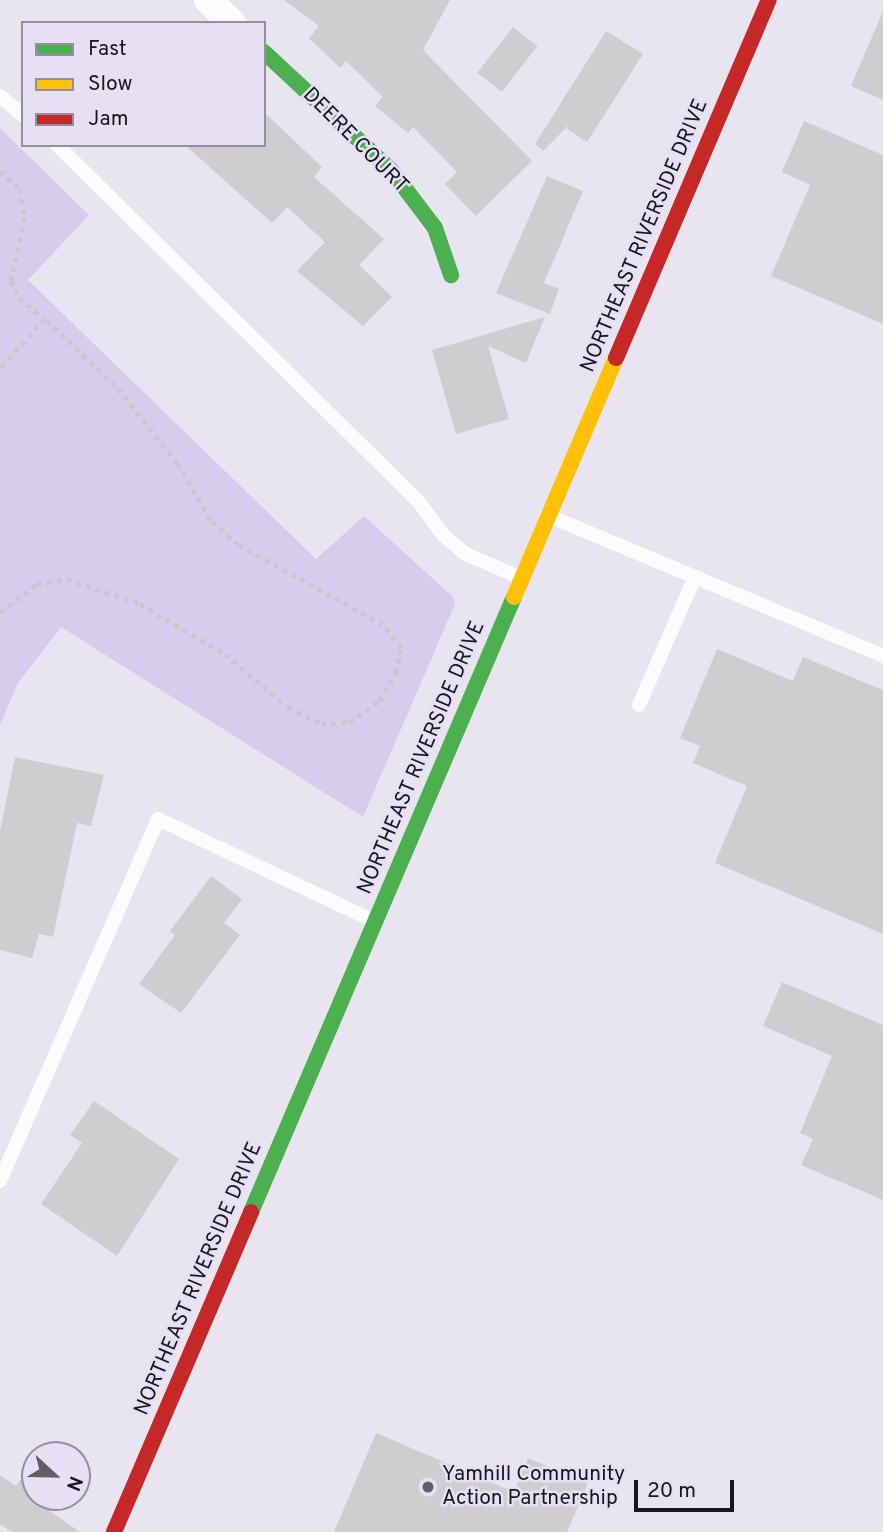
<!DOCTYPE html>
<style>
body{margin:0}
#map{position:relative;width:883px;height:1532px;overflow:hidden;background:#e8e5f0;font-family:Overpass,sans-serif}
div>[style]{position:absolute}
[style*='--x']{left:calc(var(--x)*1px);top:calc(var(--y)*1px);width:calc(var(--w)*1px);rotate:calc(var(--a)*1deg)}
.green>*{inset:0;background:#d8cced}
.building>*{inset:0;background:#ceced0;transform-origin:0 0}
.path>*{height:4.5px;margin-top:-2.25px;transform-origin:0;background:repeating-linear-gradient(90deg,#cac8cc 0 5px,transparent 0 10px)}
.lane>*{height:14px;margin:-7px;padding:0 7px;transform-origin:7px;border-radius:7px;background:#fcfbfd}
.street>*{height:28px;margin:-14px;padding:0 14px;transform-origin:14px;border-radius:14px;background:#fcfbfd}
.fast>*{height:16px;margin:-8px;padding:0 8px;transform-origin:8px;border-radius:8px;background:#4caf50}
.slow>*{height:16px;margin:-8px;padding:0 8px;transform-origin:8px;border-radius:8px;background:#ffc107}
.jam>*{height:16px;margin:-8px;padding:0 8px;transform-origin:8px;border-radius:8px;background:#c62828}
.dots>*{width:19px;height:19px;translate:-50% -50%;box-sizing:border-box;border:4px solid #e7e0f5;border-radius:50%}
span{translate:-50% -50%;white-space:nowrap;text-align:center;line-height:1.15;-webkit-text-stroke:5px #e7e0f5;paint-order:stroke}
.street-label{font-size:21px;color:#18161d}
.poi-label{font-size:21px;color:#18161d}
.left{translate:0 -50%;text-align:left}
.legend{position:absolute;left:21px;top:21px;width:245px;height:126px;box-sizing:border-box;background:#e7e0f5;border:2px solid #948f9f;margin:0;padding:9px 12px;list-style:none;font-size:21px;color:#18161d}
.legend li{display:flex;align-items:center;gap:14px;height:35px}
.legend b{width:35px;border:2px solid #948f9f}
.north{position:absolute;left:21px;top:1441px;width:70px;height:70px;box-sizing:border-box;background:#e7e0f5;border:2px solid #948f9f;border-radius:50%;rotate:112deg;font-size:19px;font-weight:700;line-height:28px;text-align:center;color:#18161d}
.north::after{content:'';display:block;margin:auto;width:24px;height:32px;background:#615e67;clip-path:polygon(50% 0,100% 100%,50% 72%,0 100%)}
.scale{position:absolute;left:634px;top:1480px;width:100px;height:32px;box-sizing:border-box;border:4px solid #18161d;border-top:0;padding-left:9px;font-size:21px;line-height:24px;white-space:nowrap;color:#18161d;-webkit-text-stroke:5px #e7e0f5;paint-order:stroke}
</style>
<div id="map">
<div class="green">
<i style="clip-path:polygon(0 128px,89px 215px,28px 280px,316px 559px,364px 516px,453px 597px,455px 604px,363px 817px,61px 627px,18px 683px,0 725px)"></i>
</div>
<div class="building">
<i style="clip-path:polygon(284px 0,450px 0,423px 50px,532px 161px,476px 216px,445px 184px,457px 172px,413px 127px,408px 133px,375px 106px,383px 97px,346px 61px,340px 68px,309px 38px,319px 26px)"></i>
<i style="clip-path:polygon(883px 11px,883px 100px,851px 86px)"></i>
<i style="left:513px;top:27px;width:31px;height:58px;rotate:38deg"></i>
<i style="clip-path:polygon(606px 31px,643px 54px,587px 142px,567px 129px,569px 125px,543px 151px,535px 144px)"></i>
<i style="clip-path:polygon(264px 112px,322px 167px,314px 177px,384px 239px,359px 265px,392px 297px,363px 326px,297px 271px,325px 242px,287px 207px,272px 223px,185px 145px,264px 145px)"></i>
<i style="clip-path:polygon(804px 121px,883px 155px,883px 324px,771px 276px,810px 185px,782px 172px)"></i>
<i style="clip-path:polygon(547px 176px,583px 191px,544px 283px,559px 289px,550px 314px,496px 293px)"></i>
<i style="clip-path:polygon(545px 317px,526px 363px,488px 346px,509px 419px,456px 434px,432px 350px)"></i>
<i style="clip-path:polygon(717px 649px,793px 681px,803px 657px,883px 690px,883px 934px,715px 863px,747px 786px,693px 763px,700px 746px,680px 738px)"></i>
<i style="clip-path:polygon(15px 757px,104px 775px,91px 826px,77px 823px,53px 937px,39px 934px,32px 958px,0 950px,0 831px)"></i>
<i style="clip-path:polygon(211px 876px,242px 899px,224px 923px,240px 935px,181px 1013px,139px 984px,175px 935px,170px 931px)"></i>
<i style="clip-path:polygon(782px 982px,883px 1025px,883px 1200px,801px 1165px,813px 1139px,800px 1133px,832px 1056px,763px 1026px)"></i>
<i style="clip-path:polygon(94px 1101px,179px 1159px,117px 1256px,41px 1204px,82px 1143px,70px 1135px)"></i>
<i style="clip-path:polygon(376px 1433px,514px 1492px,528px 1458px,588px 1483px,567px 1532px,334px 1532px)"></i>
<i style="clip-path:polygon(35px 1460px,35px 1497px,60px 1497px,50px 1511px,80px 1532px,11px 1532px,0 1524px,0 1475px,16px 1486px)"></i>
</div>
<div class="path">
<i style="--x:0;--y:171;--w:27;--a:42"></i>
<i style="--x:20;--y:189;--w:29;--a:80"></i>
<i style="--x:25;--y:218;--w:65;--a:102.5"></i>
<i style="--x:11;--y:281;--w:19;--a:65"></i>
<i style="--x:19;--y:298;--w:33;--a:39"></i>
<i style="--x:45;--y:319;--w:67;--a:132"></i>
<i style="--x:0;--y:612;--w:46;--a:-37.1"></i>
<i style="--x:37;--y:584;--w:30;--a:-9"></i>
<i style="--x:67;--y:579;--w:77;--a:18.9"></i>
<i style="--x:140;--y:604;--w:99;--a:30.5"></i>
<i style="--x:225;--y:654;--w:82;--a:40.1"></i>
<i style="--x:288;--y:707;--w:37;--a:27"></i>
<i style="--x:321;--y:724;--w:28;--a:-4"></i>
<i style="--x:349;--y:722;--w:37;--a:-35"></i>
<i style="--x:379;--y:701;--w:33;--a:-59"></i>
<i style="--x:396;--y:673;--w:25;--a:-79"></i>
<i style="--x:401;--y:648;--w:29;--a:-128"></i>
<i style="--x:383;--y:625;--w:166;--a:-151.1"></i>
<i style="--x:238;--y:545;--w:38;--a:-138"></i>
<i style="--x:210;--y:520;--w:66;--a:-120.1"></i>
<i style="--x:177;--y:463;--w:99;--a:-128.8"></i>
<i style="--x:115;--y:386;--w:97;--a:-136.3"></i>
</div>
<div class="lane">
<i style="--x:0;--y:96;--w:30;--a:40"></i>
<i style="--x:57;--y:145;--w:508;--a:44.6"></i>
<i style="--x:419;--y:502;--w:41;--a:54"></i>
<i style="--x:443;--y:535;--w:30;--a:40"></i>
<i style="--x:466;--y:554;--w:60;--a:23.6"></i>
<i style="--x:549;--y:516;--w:362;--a:22.7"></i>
<i style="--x:639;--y:705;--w:140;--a:-66.4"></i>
<i style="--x:0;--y:1181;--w:395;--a:-66.4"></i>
<i style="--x:158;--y:819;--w:239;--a:25.3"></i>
</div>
<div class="street">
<i style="--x:208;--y:0;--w:33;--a:44"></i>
</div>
<div class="fast">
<i style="--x:264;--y:52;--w:173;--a:42.9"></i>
<i style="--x:391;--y:170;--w:73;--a:52.8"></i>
<i style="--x:435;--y:228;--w:50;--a:71.2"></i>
<i style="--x:251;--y:1212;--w:669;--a:-66.85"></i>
</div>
<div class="slow">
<i style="--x:514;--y:597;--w:260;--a:-66.9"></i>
</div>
<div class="jam">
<i style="--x:616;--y:358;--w:389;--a:-66.9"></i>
<i style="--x:114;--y:1532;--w:348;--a:-66.8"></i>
</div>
<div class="dots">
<i style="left:428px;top:1487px;background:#615e67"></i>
</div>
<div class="street-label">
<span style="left:355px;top:141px;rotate:45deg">DEERE COURT</span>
<span style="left:645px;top:236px;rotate:-67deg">NORTHEAST RIVERSIDE DRIVE</span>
<span style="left:422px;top:758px;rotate:-67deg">NORTHEAST RIVERSIDE DRIVE</span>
<span style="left:199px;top:1279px;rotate:-67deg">NORTHEAST RIVERSIDE DRIVE</span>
</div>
<div class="poi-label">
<span class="left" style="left:442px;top:1487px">Yamhill Community<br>Action Partnership</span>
</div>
<ul class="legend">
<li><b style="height:9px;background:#4caf50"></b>Fast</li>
<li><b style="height:9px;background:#ffc107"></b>Slow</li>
<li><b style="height:9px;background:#c62828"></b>Jam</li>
</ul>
<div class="north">N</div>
<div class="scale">20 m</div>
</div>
